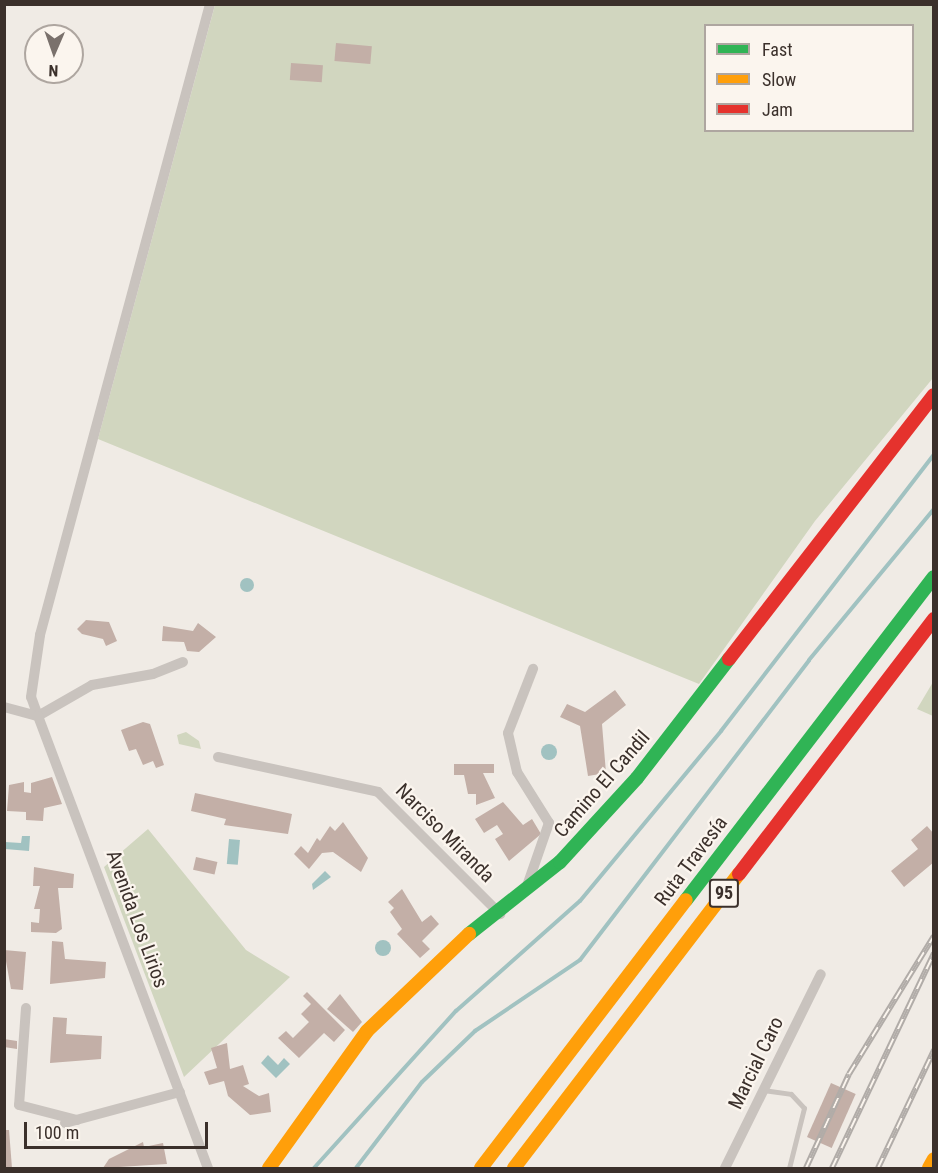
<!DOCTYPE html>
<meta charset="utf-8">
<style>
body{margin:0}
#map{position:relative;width:938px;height:1173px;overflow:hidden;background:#f0ebe5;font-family:"Roboto Condensed",sans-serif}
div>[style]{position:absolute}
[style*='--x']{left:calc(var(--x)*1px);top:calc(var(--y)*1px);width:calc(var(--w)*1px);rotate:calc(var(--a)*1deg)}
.green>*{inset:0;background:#d1d6bf}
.water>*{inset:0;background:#a1c2c1;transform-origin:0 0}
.round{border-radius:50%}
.stream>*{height:4px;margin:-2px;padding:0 2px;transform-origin:2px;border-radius:2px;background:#a1c2c1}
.building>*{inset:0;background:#c3afa7;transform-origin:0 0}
.lane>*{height:5px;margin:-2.5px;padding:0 2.5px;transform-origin:2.5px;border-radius:2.5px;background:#c9c3be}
.street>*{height:10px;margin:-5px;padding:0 5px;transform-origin:5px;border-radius:5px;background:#c9c3be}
.fast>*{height:14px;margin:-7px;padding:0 7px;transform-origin:7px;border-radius:7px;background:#30b455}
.slow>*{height:14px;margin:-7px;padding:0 7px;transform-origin:7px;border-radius:7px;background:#ff9f0a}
.jam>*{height:14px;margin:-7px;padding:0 7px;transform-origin:7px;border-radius:7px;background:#e5322d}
.rail>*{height:6px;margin-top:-3px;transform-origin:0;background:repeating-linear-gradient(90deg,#fbf5ee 0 11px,#b1aca8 0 22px);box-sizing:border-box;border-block:2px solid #b1aca8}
span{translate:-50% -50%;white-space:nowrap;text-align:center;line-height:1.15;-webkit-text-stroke:4.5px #fbf5ee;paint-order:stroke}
.shield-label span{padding:2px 4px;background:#fbf5ee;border:2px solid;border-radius:4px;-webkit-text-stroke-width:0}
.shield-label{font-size:18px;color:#3b302b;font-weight:700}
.street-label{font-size:20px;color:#3b302b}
.frame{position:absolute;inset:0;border:6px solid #3b302b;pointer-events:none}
.legend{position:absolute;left:704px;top:24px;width:210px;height:108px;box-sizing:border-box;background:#fbf5ee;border:2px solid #aea6a0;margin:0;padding:8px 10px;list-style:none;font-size:18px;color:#3b302b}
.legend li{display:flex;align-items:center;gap:12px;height:30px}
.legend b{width:30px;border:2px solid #aea6a0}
.north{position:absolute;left:24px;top:24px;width:60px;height:60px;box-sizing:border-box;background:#fbf5ee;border:2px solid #aea6a0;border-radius:50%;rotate:182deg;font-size:16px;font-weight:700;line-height:24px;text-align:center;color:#3b302b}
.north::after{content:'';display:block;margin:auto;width:21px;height:27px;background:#7a716c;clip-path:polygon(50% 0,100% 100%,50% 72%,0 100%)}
.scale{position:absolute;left:24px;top:1122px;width:184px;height:27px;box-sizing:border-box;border:3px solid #3b302b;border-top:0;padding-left:8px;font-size:18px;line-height:21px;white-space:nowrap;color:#3b302b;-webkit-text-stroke:4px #fbf5ee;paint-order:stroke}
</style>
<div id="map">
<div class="green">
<i style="clip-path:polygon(evenodd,215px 5px,933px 5px,933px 378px,815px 521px,699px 684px,98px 439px,215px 5px,706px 26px,912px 26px,912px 130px,706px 130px,706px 26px)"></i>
<i style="clip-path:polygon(933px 682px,933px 716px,917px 709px)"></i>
<i style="clip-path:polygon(186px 732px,199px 741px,201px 749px,179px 744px,177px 735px)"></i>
<i style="clip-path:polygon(148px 829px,246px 950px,290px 977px,184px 1077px,104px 867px)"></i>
</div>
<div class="water">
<i class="round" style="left:240px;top:578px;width:14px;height:14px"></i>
<i class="round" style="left:541px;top:744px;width:16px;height:16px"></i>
<i style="clip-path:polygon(22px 836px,30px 836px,29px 851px,5px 849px,5px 842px,21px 843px)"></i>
<i style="left:229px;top:839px;width:11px;height:25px;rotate:5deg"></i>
<i style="clip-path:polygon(325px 871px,331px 877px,313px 890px,312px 884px)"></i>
<i class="round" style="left:375px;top:940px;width:16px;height:16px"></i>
<i style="clip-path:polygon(268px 1055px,278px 1065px,284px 1058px,290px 1064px,276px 1078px,261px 1063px)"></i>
</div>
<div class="stream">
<i style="--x:314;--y:1168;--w:212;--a:-47.9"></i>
<i style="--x:456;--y:1011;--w:166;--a:-41.6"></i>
<i style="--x:580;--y:901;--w:221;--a:-50.3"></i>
<i style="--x:721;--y:731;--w:349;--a:-52.4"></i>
<i style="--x:356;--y:1168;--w:108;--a:-52.5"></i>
<i style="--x:422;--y:1082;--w:74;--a:-43.9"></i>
<i style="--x:475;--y:1031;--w:127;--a:-34.1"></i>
<i style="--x:580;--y:960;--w:377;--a:-52.6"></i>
<i style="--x:809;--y:660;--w:196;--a:-50.4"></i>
</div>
<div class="building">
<i style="left:336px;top:43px;width:36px;height:18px;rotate:5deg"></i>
<i style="left:291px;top:63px;width:32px;height:17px;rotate:4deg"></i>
<i style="clip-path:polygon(86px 620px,109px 622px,117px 641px,106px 646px,103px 639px,82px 634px,77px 629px)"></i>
<i style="clip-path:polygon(198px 623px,216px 637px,199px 652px,187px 651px,184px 642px,162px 641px,163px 626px,193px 631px)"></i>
<i style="clip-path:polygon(615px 690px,626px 705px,602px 724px,606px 773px,588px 776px,580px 726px,560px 717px,567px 704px,585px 712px)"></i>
<i style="clip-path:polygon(143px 722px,150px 724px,164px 765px,156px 768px,153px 761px,143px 765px,136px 749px,129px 751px,121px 730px)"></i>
<i style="clip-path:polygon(454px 764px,494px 764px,494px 773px,483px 773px,495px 798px,476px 805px,476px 794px,468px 794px,464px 775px,454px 775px)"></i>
<i style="clip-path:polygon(52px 777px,62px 804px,44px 808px,43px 821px,26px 820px,26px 812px,7px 811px,9px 785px,24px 782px,24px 792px,31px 793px,31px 783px)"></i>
<i style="clip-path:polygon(195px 793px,292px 814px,288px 834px,224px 825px,226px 819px,191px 811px)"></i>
<i style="clip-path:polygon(503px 802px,523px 825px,532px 819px,541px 834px,509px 861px,495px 839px,503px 834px,497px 825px,484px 833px,475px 819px)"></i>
<i style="clip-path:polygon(343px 822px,368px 858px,361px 872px,333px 852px,322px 853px,309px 869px,294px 854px,301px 846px,308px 853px,317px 838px,320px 841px,330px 826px,335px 831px)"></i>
<i style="clip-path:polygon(927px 826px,934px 834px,934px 862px,904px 887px,891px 871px,918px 849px,911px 840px)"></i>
<i style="left:196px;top:857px;width:22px;height:13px;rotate:13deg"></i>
<i style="clip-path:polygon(34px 867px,74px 874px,73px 888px,58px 888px,62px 929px,56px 933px,31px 932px,31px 922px,39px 923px,40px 909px,34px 909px,40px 886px,33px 886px)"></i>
<i style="clip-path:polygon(402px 889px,422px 922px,431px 915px,439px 924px,422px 941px,430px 949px,420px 958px,397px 934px,402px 929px,390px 912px,394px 908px,388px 902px)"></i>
<i style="clip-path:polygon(52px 941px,63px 942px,65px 959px,106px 962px,105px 978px,50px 984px)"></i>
<i style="clip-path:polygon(4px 950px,26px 952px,23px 990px,11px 989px)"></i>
<i style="clip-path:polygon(307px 992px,345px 1030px,334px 1042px,324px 1033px,299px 1058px,278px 1038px,286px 1031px,293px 1038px,309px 1022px,301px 1014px,311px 1004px,303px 996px)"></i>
<i style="clip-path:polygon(340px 994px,362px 1022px,353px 1032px,327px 1009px)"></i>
<i style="clip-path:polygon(53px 1017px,67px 1018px,66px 1034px,102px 1036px,101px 1059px,50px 1063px)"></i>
<i style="clip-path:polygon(4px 1039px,17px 1041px,17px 1049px,4px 1047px)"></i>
<i style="clip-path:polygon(227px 1043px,230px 1069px,243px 1065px,249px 1084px,243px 1086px,259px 1096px,269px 1093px,271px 1112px,250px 1115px,228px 1096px,224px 1081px,209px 1085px,204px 1072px,217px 1068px,211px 1048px)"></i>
<i style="left:831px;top:1083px;width:27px;height:59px;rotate:24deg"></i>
<i style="clip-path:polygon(4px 1130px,9px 1130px,12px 1168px,4px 1168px)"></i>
<i style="clip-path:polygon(143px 1142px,144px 1147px,163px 1143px,167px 1164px,103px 1168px,109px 1159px)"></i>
</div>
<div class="lane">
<i style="--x:763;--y:1090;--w:28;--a:8"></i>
<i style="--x:791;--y:1094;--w:19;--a:47"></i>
<i style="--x:804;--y:1108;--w:62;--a:104"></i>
</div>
<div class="street">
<i style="--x:183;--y:662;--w:32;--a:158"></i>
<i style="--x:153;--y:674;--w:62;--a:169.8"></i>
<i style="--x:92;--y:685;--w:62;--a:150.1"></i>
<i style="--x:38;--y:716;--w:20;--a:-110"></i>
<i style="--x:31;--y:697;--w:63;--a:-81.7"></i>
<i style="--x:40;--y:635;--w:653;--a:-74.92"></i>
<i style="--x:4;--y:707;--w:35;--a:15"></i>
<i style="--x:38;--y:716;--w:483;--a:69.4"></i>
<i style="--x:218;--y:757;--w:164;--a:12.3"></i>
<i style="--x:378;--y:792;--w:173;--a:45"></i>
<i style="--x:527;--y:886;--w:67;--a:-70.8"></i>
<i style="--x:549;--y:823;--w:60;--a:-122.1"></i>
<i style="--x:517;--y:772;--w:40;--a:-103"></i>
<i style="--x:508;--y:733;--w:69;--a:-68.7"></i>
<i style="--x:26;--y:1008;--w:97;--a:94.1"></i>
<i style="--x:19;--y:1105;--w:60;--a:14.5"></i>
<i style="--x:65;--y:1123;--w:119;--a:-15.1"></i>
<i style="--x:725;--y:1168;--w:216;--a:-63.7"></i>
</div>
<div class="fast">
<i style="--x:686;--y:900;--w:407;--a:-52.5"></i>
<i style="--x:469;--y:934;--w:116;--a:-38.4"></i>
<i style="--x:560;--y:862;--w:114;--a:-47.5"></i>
<i style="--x:637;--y:778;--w:150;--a:-52.3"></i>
</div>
<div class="slow">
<i style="--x:269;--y:1168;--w:168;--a:-54.4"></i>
<i style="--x:367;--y:1031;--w:141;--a:-43.6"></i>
<i style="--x:481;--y:1168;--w:337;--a:-52.6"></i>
<i style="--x:514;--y:1168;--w:370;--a:-52.6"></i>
<i style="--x:929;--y:1168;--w:10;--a:-61"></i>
</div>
<div class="jam">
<i style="--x:729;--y:659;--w:334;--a:-52.2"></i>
<i style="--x:739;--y:874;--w:321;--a:-52.6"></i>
</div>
<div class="rail">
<i style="--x:806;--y:1168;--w:103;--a:-65.4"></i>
<i style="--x:849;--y:1074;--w:162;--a:-58.4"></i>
<i style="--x:832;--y:1168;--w:238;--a:-64.6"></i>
<i style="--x:878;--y:1168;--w:131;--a:-64.6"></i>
</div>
<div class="shield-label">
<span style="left:724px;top:893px">95</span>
</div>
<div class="street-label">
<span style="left:602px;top:784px;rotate:-49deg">Camino El Candil</span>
<span style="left:445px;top:833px;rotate:45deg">Narciso Miranda</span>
<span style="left:691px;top:861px;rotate:-53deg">Ruta Travesía</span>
<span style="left:137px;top:919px;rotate:70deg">Avenida Los Lirios</span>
<span style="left:756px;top:1063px;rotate:-64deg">Marcial Caro</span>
</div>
<div class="frame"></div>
<ul class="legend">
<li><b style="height:8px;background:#30b455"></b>Fast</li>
<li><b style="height:8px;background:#ff9f0a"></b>Slow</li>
<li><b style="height:8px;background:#e5322d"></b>Jam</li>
</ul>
<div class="north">N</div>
<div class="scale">100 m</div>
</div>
